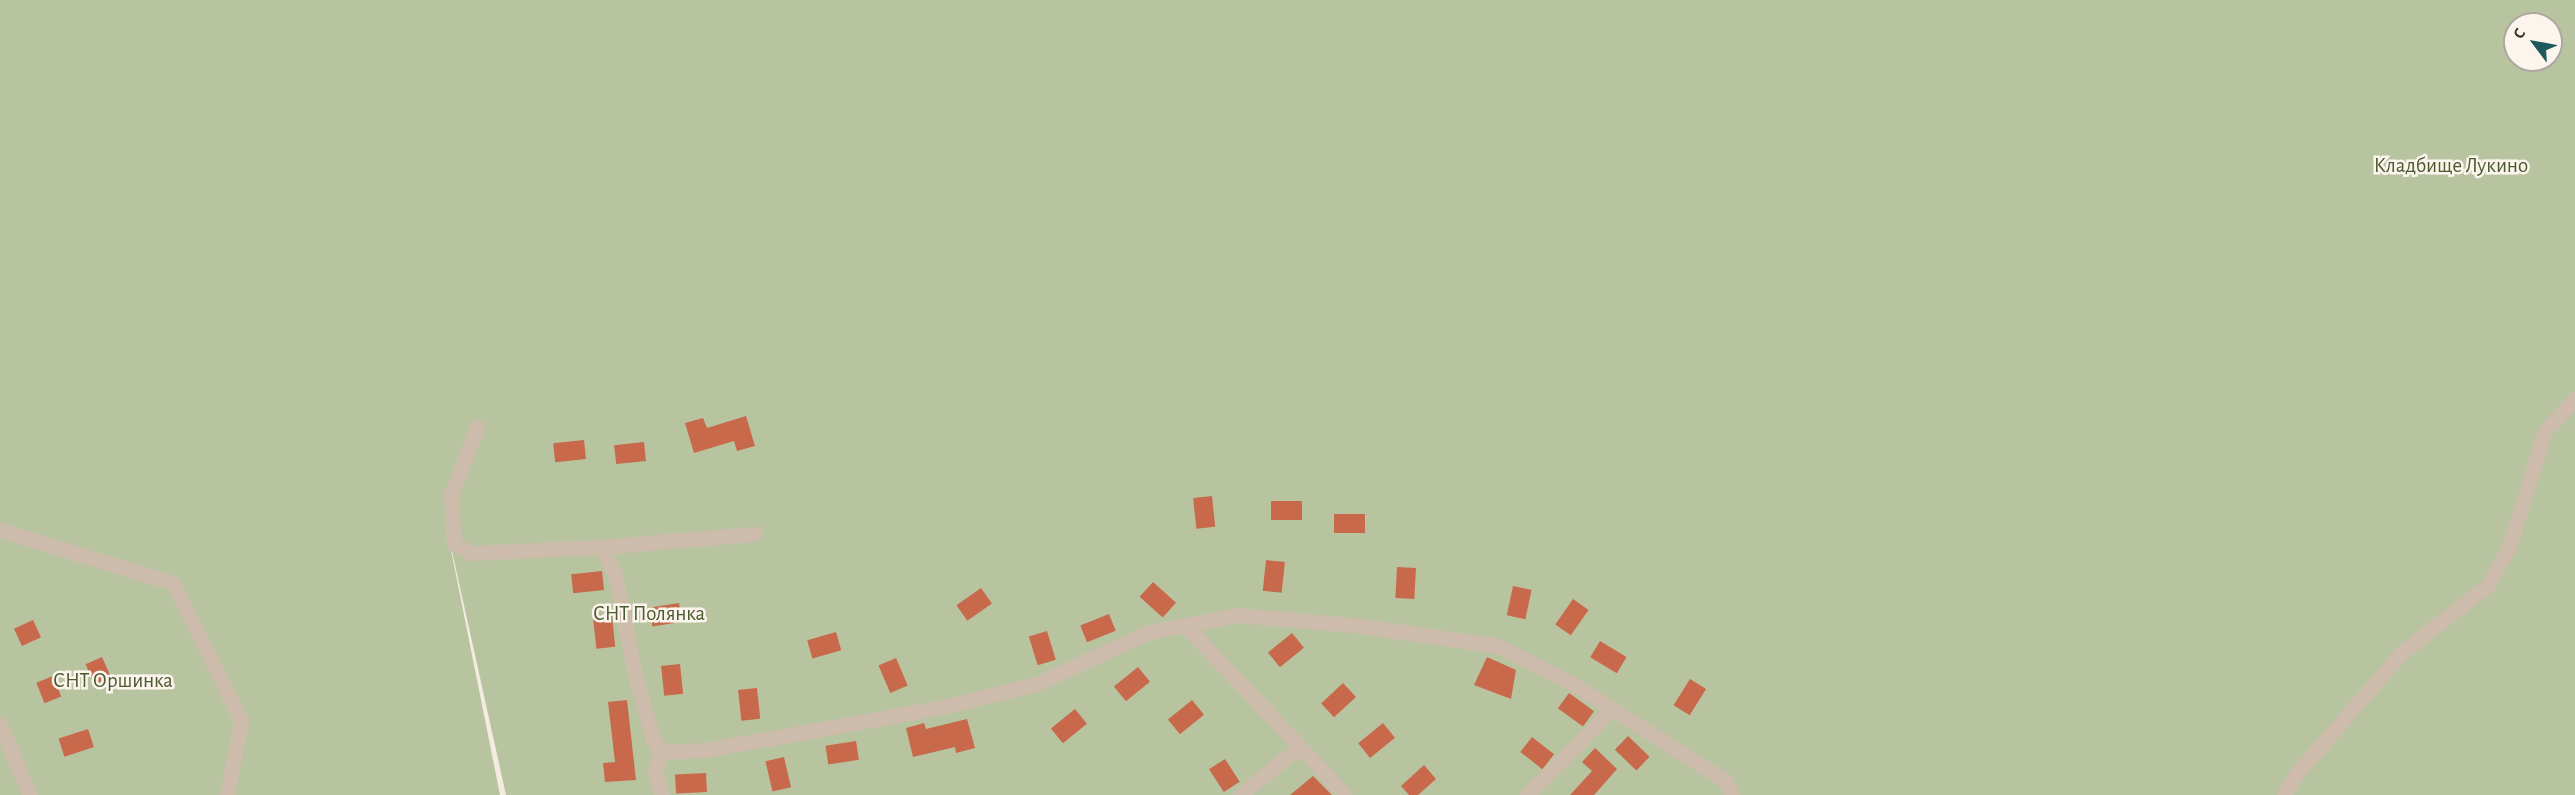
<!DOCTYPE html>
<meta charset="utf-8">
<style>
body{margin:0}
#map{position:relative;width:2575px;height:795px;overflow:hidden;background:#f4ebe1;font-family:"Alegreya Sans",sans-serif}
div>[style]{position:absolute}
[style*='--x']{left:calc(var(--x)*1px);top:calc(var(--y)*1px);width:calc(var(--w)*1px);rotate:calc(var(--a)*1deg)}
.green>*{inset:0;background:#b8c4a0}
.building>*{inset:0;background:#c8694b;transform-origin:0 0}
.minor>*{height:15px;margin:-7.5px;padding:0 7.5px;transform-origin:7.5px;border-radius:7.5px;background:#cdbbac}
span{translate:-50% -50%;white-space:nowrap;text-align:center;line-height:1.15;-webkit-text-stroke:5px #fbf5ee;paint-order:stroke}
.park-label{font-size:21px;color:#4a5a2e}
.north{position:absolute;left:2503px;top:12px;width:60px;height:60px;box-sizing:border-box;background:#fbf5ee;border:2px solid #aea6a0;border-radius:50%;rotate:302deg;font-size:16px;font-weight:700;line-height:24px;text-align:center;color:#3b302b}
.north::after{content:'';display:block;margin:auto;width:21px;height:27px;background:#1f5a5e;clip-path:polygon(50% 0,100% 100%,50% 72%,0 100%)}
</style>
<div id="map">
<div class="green">
<i style="clip-path:polygon(evenodd,0 0,2575px 0,2575px 795px,506px 795px,444px 515px,500px 795px,0 795px,0 0,2515px 24px,2551px 24px,2551px 60px,2515px 60px,2515px 24px)"></i>
</div>
<div class="building">
<i style="clip-path:polygon(746px 416px,755px 446px,737px 451px,734px 441px,694px 453px,685px 423px,703px 418px,707px 428px)"></i>
<i style="left:584px;top:440px;width:19px;height:31px;rotate:84deg"></i>
<i style="left:644px;top:442px;width:19px;height:30px;rotate:84deg"></i>
<i style="left:1212px;top:496px;width:31px;height:19px;rotate:84deg"></i>
<i style="left:1271px;top:501px;width:31px;height:19px"></i>
<i style="left:1334px;top:514px;width:31px;height:19px"></i>
<i style="left:1266px;top:560px;width:19px;height:31px;rotate:6deg"></i>
<i style="left:1397px;top:567px;width:19px;height:31px;rotate:3deg"></i>
<i style="left:602px;top:571px;width:19px;height:31px;rotate:84deg"></i>
<i style="left:1153px;top:582px;width:31px;height:20px;rotate:42deg"></i>
<i style="left:1513px;top:586px;width:19px;height:30px;rotate:12deg"></i>
<i style="left:981px;top:588px;width:19px;height:30px;rotate:55deg"></i>
<i style="left:1573px;top:599px;width:19px;height:31px;rotate:35deg"></i>
<i style="left:679px;top:603px;width:19px;height:30px;rotate:81deg"></i>
<i style="left:1109px;top:614px;width:18px;height:31px;rotate:68deg"></i>
<i style="left:612px;top:616px;width:31px;height:19px;rotate:84deg"></i>
<i style="left:33px;top:620px;width:19px;height:21px;rotate:65deg"></i>
<i style="left:1047px;top:631px;width:30px;height:19px;rotate:73deg"></i>
<i style="left:836px;top:632px;width:19px;height:30px;rotate:74deg"></i>
<i style="left:1292px;top:633px;width:19px;height:31px;rotate:51deg"></i>
<i style="left:1600px;top:641px;width:31px;height:19px;rotate:31deg"></i>
<i style="left:102px;top:657px;width:22px;height:18px;rotate:66deg"></i>
<i style="clip-path:polygon(1487px 657px,1516px 670px,1511px 699px,1474px 685px)"></i>
<i style="left:896px;top:658px;width:30px;height:19px;rotate:67deg"></i>
<i style="left:680px;top:664px;width:30px;height:19px;rotate:84deg"></i>
<i style="left:1138px;top:667px;width:19px;height:31px;rotate:51deg"></i>
<i style="left:53px;top:676px;width:22px;height:18px;rotate:68deg"></i>
<i style="left:1690px;top:679px;width:19px;height:31px;rotate:32deg"></i>
<i style="left:1343px;top:683px;width:19px;height:30px;rotate:47deg"></i>
<i style="left:757px;top:688px;width:31px;height:19px;rotate:84deg"></i>
<i style="left:1569px;top:693px;width:31px;height:19px;rotate:36deg"></i>
<i style="clip-path:polygon(627px 700px,636px 780px,605px 782px,603px 763px,615px 762px,608px 702px)"></i>
<i style="left:1192px;top:700px;width:19px;height:31px;rotate:51deg"></i>
<i style="left:1075px;top:709px;width:19px;height:31px;rotate:51deg"></i>
<i style="clip-path:polygon(967px 719px,975px 748px,956px 753px,955px 747px,913px 757px,906px 728px,924px 723px,926px 729px)"></i>
<i style="left:1383px;top:723px;width:19px;height:32px;rotate:51deg"></i>
<i style="left:88px;top:729px;width:19px;height:31px;rotate:72deg"></i>
<i style="left:1628px;top:736px;width:30px;height:19px;rotate:44deg"></i>
<i style="left:1532px;top:737px;width:28px;height:19px;rotate:38deg"></i>
<i style="left:856px;top:741px;width:19px;height:31px;rotate:81deg"></i>
<i style="clip-path:polygon(1595px 748px,1617px 769px,1594px 795px,1570px 795px,1592px 771px,1582px 762px)"></i>
<i style="left:784px;top:757px;width:31px;height:19px;rotate:77deg"></i>
<i style="left:1225px;top:759px;width:27px;height:19px;rotate:57deg"></i>
<i style="clip-path:polygon(1424px 765px,1436px 779px,1418px 795px,1409px 795px,1401px 786px)"></i>
<i style="left:706px;top:773px;width:19px;height:31px;rotate:87deg"></i>
<i style="clip-path:polygon(1313px 776px,1332px 795px,1290px 795px)"></i>
</div>
<div class="minor">
<i style="--x:477;--y:427;--w:73;--a:110.9"></i>
<i style="--x:451;--y:495;--w:49;--a:86.5"></i>
<i style="--x:454;--y:544;--w:18;--a:29"></i>
<i style="--x:470;--y:553;--w:131;--a:-2.6"></i>
<i style="--x:601;--y:547;--w:30;--a:63"></i>
<i style="--x:615;--y:574;--w:103;--a:78.8"></i>
<i style="--x:635;--y:675;--w:66;--a:74.3"></i>
<i style="--x:653;--y:739;--w:15;--a:58"></i>
<i style="--x:661;--y:752;--w:20;--a:108"></i>
<i style="--x:655;--y:771;--w:25;--a:74"></i>
<i style="--x:0;--y:530;--w:181;--a:17"></i>
<i style="--x:173;--y:583;--w:154;--a:63.8"></i>
<i style="--x:241;--y:721;--w:75;--a:100.7"></i>
<i style="--x:601;--y:547;--w:154;--a:-4.9"></i>
<i style="--x:1185;--y:625;--w:233;--a:46.7"></i>
<i style="--x:0;--y:725;--w:76;--a:66.8"></i>
<i style="--x:661;--y:752;--w:44;--a:-2.6"></i>
<i style="--x:705;--y:750;--w:233;--a:-10.2"></i>
<i style="--x:934;--y:709;--w:105;--a:-13.8"></i>
<i style="--x:1036;--y:684;--w:124;--a:-24.7"></i>
<i style="--x:1149;--y:632;--w:90;--a:-10.9"></i>
<i style="--x:1237;--y:615;--w:125;--a:5"></i>
<i style="--x:1362;--y:626;--w:137;--a:8.4"></i>
<i style="--x:1498;--y:646;--w:84;--a:26.9"></i>
<i style="--x:1573;--y:684;--w:181;--a:32.4"></i>
<i style="--x:1726;--y:781;--w:15;--a:67"></i>
<i style="--x:1240;--y:795;--w:76;--a:-39.1"></i>
<i style="--x:1527;--y:795;--w:121;--a:-45.3"></i>
<i style="--x:2284;--y:795;--w:24;--a:-60"></i>
<i style="--x:2296;--y:774;--w:160;--a:-49"></i>
<i style="--x:2401;--y:653;--w:110;--a:-38"></i>
<i style="--x:2488;--y:585;--w:43;--a:-61.1"></i>
<i style="--x:2509;--y:547;--w:121;--a:-72.8"></i>
<i style="--x:2545;--y:431;--w:44;--a:-46.8"></i>
</div>
<div class="park-label">
<span style="left:2451px;top:166px">Кладбище Лукино</span>
<span style="left:649px;top:614px">СНТ Полянка</span>
<span style="left:113px;top:681px">СНТ Оршинка</span>
</div>
<div class="north">С</div>
</div>
